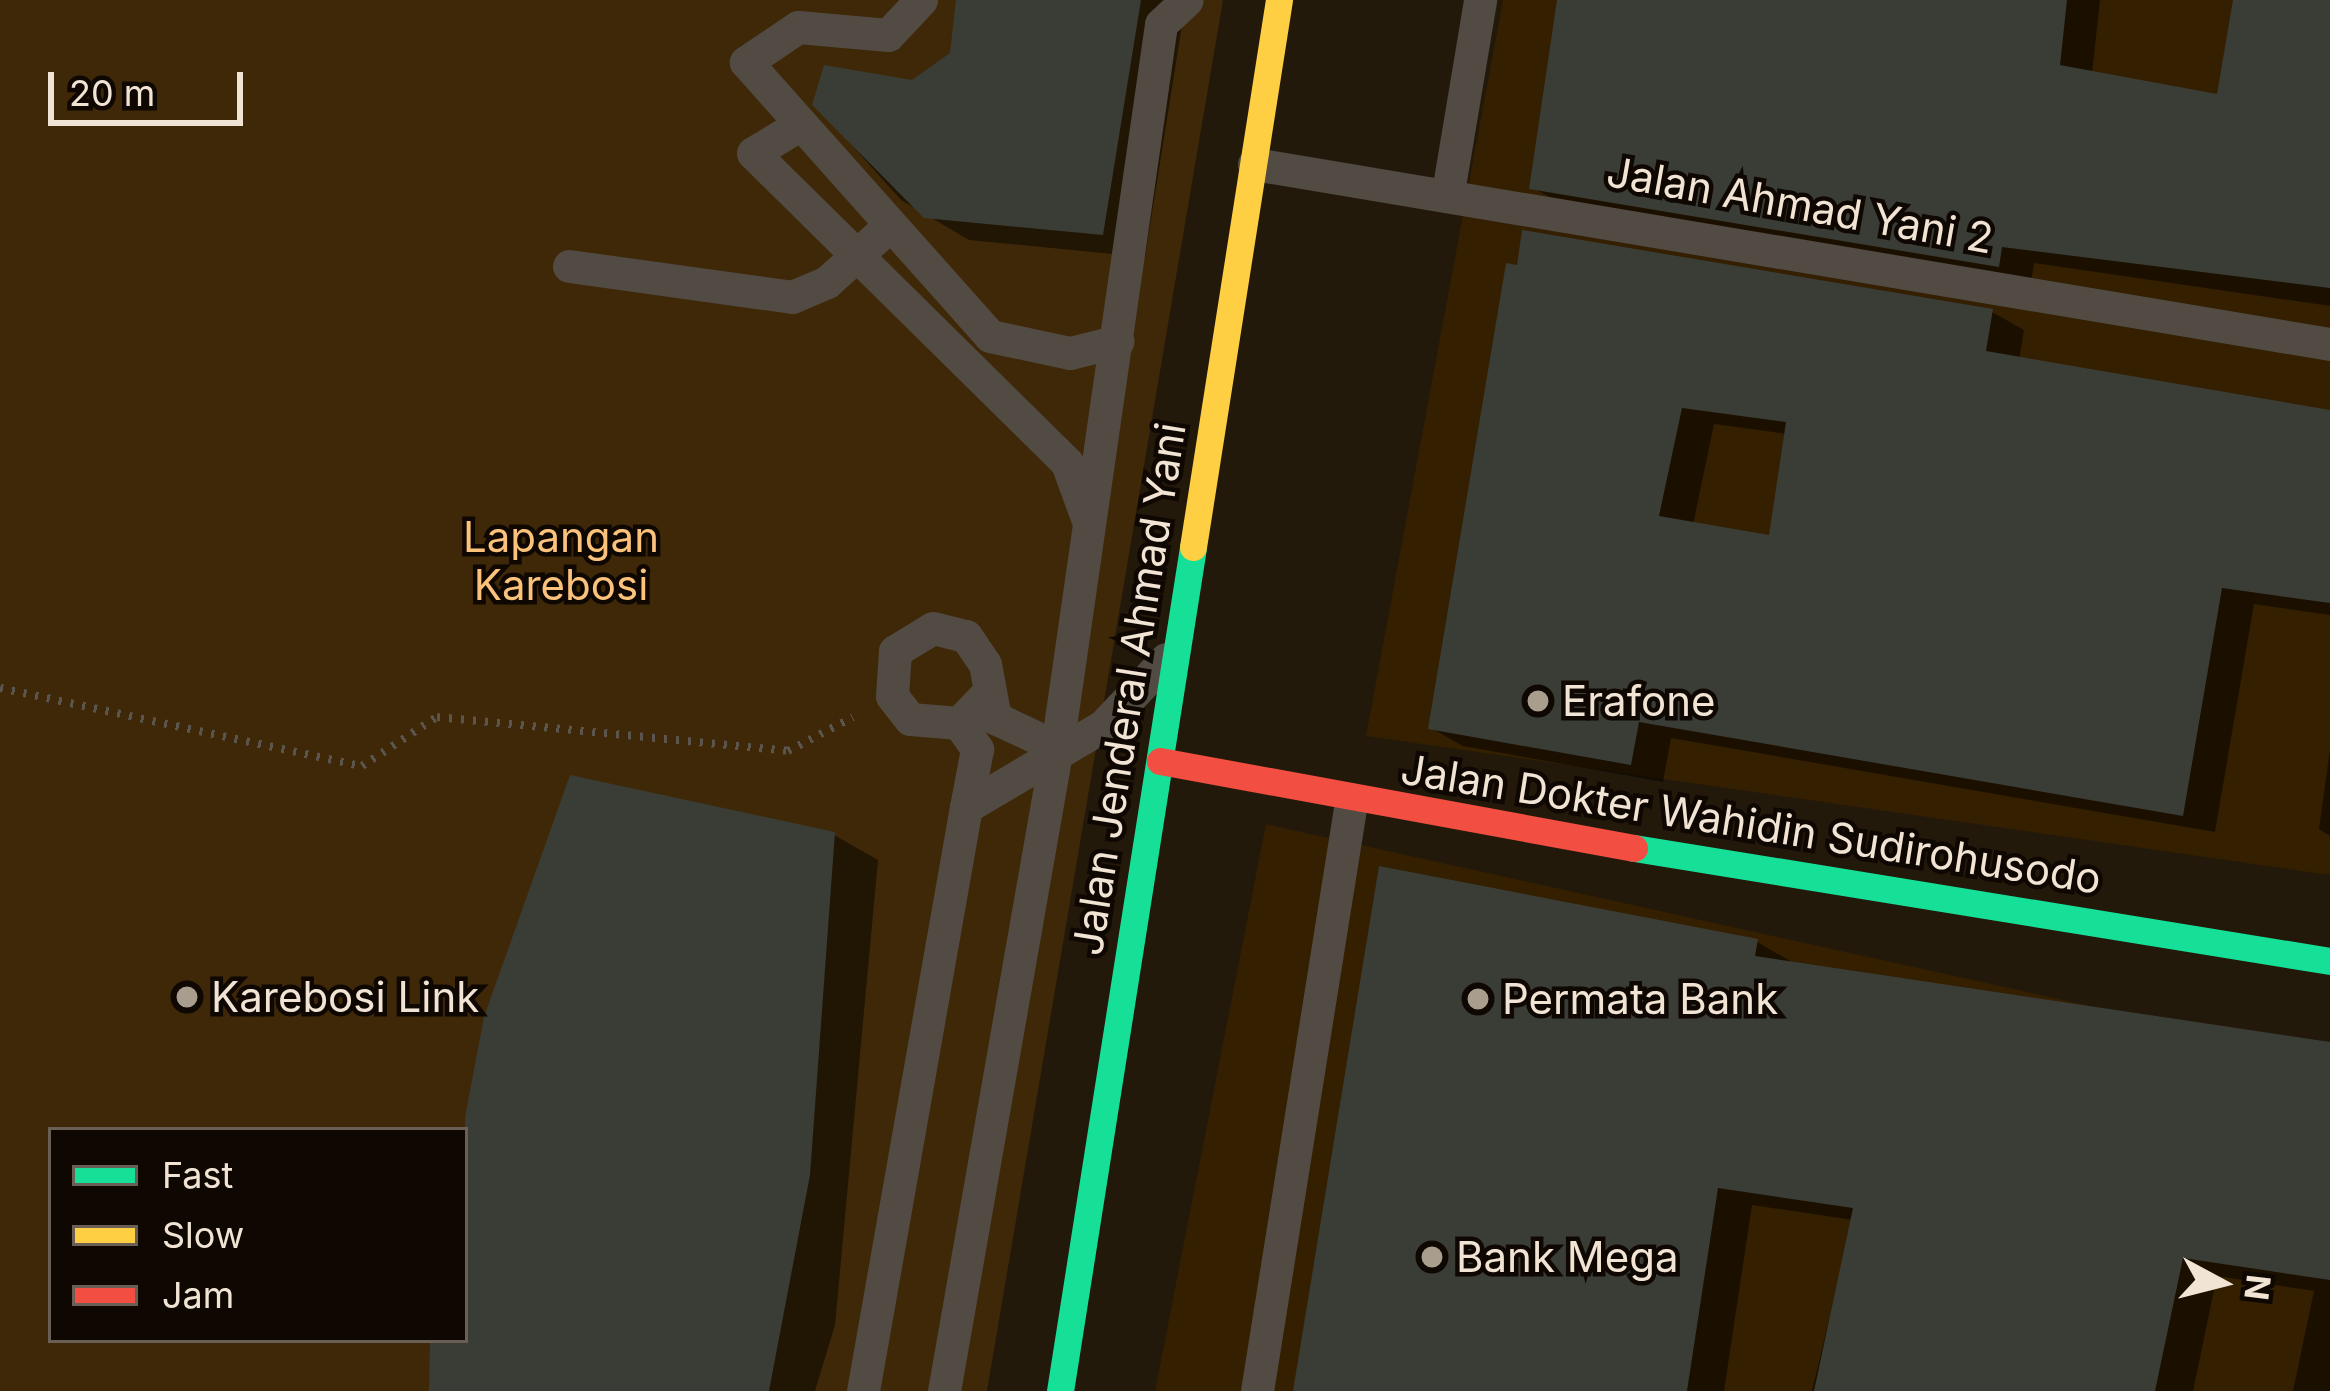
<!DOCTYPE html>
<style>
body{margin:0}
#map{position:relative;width:2330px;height:1391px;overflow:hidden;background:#23190b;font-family:Inter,sans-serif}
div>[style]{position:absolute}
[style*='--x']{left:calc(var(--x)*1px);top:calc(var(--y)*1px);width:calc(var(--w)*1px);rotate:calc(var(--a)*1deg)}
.built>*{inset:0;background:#341f01}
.green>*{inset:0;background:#3e2808}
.shadow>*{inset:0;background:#0007}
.building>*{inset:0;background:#3a3d36}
.path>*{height:8px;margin-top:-4px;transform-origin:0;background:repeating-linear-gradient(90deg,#5c554d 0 3px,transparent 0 12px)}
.lane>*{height:33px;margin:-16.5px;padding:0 16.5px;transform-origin:16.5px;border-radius:16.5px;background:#514b43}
.fast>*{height:27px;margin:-13.5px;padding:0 13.5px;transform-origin:13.5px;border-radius:13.5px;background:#16e098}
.slow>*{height:27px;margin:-13.5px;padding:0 13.5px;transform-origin:13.5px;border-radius:13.5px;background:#ffcf43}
.jam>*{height:27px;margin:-13.5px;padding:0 13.5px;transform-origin:13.5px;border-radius:13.5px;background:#f24e42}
.dots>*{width:33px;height:33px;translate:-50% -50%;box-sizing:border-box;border:6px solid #0f0701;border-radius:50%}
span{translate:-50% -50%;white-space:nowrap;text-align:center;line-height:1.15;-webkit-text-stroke:9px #0f0701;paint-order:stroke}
.street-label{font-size:42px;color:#f1e4d4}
.park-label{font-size:42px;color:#fac27b}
.poi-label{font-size:42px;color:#f1e4d4}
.left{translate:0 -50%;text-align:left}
.legend{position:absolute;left:48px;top:1127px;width:420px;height:216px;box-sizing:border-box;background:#0f0701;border:3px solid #695f55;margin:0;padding:15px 21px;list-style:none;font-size:36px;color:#f1e4d4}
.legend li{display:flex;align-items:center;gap:24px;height:60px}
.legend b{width:60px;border:3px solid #695f55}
.north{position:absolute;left:2162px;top:1223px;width:120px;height:120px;-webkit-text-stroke:9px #0f0701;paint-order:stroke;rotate:97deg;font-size:33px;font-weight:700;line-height:48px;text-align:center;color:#f1e4d4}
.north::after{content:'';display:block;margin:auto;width:42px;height:54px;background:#f1e4d4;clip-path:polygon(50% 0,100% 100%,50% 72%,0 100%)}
.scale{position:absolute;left:48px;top:72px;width:195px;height:54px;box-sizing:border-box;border:6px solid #f1e4d4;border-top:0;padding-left:15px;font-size:36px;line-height:42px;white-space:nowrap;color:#f1e4d4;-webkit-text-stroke:9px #0f0701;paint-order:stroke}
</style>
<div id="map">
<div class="built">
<i style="clip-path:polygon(1503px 0,2330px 0,2330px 875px,1366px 736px)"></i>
<i style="clip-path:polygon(1266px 824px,2330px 1059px,2330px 1391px,1155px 1391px)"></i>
</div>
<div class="green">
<i style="clip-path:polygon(evenodd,0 0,1223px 0,987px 1391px,0 1391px,0 0,51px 1130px,465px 1130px,465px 1340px,51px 1340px,51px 1130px)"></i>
</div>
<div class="shadow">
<i style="clip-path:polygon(960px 0,1186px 0,1145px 257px,969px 240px,901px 200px,815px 104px,913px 83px,953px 55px)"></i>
<i style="clip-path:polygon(1560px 0,2100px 0,2092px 74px,2220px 97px,2236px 0,2330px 0,2330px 306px,2034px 263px,2031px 283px,1563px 205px,1532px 187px)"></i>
<i style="clip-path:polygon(evenodd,1508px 266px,1992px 312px,2024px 330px,2019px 361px,2330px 411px,2330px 615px,2254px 604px,2215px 832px,1671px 738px,1663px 782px,1463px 746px,1431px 728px,1508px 266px,1714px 424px,1787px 434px,1772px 538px,1693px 525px,1714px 424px)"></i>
<i style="clip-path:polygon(2330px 749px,2330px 836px,2319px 829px)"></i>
<i style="clip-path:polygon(572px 778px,834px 835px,878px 860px,835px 1325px,815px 1391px,432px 1391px,433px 1340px,465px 1340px,465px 1132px,487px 1018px)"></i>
<i style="clip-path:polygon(1757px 942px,1792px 962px,2330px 1045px,2330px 1391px,2293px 1391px,2314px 1291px,2217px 1276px,2193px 1391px,1812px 1391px,1853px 1220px,1752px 1205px,1724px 1391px,1299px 1391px)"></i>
</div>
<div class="building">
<i style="clip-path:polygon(956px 0,1141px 0,1103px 235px,924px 218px,812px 105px,824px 65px,912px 80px,950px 53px)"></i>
<i style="clip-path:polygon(1557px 0,2067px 0,2060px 65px,2217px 94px,2233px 0,2330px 0,2330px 288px,2002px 247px,1999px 267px,1529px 189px)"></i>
<i style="clip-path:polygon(evenodd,1522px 230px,1993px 309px,1986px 351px,2330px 410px,2330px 603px,2222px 588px,2183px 816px,1639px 722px,1631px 765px,1428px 729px,1506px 263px,1517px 265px,1522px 230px,1682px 408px,1786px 422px,1769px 535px,1659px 516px,1682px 408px)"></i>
<i style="clip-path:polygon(570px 775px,835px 832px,810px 1175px,769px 1391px,429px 1391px,430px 1340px,465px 1340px,465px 1117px,484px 1017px)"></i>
<i style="clip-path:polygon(1379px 866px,1758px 939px,1755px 956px,2330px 1042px,2330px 1280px,2183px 1258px,2155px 1391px,1814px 1391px,1853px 1208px,1718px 1188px,1687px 1391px,1293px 1391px)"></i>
</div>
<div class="path">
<i style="--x:0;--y:688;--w:370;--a:12.2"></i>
<i style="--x:362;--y:766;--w:90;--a:-33.2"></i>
<i style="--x:437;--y:717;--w:353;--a:5.5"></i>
<i style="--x:788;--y:751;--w:73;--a:-27.6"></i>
</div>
<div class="lane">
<i style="--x:921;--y:0;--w:48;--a:133.3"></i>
<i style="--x:888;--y:35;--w:90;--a:-174.9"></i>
<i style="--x:798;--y:27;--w:63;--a:146.1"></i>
<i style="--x:746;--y:62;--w:367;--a:48.3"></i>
<i style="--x:990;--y:336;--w:82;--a:12"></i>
<i style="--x:1070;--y:353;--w:49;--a:-14"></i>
<i style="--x:796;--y:127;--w:50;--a:148.8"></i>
<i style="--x:753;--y:153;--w:441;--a:44.6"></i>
<i style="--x:1067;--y:463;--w:59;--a:70"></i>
<i style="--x:1254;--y:164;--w:1091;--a:9.5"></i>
<i style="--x:1448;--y:192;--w:195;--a:-80.5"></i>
<i style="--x:569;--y:266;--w:225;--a:7.9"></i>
<i style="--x:792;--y:297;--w:38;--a:-23"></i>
<i style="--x:827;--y:282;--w:69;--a:-42"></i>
<i style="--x:983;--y:698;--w:35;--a:134"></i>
<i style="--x:959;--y:723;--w:49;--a:-175.3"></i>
<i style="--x:910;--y:719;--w:29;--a:-128"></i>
<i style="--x:892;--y:696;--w:45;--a:-86.2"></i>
<i style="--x:895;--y:651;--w:44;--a:-31.2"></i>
<i style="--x:933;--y:628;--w:34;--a:14"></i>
<i style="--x:966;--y:636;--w:34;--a:56"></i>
<i style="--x:985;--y:664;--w:55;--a:79.5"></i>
<i style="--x:995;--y:718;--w:68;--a:25.1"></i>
<i style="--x:959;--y:723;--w:32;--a:55"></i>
<i style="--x:977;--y:749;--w:59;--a:100.7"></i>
<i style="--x:863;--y:1391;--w:593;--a:-80"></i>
<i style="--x:966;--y:807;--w:159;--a:-30.6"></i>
<i style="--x:1103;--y:726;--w:92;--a:-46.8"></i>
<i style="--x:944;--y:1391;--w:654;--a:-80.05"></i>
<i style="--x:1057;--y:747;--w:730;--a:-81.81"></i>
<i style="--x:1161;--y:24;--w:35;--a:-43"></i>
<i style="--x:1257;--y:1391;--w:596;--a:-80.93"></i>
</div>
<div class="fast">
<i style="--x:1634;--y:848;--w:705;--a:9.22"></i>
<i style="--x:1060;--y:1391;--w:854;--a:-81.04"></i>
</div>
<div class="slow">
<i style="--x:1193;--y:547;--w:554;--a:-81.07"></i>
</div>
<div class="jam">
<i style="--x:1160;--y:761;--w:482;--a:10.4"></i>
</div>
<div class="dots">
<i style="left:1538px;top:701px;background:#a99d8e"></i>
<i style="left:187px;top:997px;background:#a99d8e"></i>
<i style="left:1478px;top:999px;background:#a99d8e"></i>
<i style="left:1432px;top:1257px;background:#a99d8e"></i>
</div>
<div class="street-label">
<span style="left:1800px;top:205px;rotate:10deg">Jalan Ahmad Yani 2</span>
<span style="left:1129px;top:689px;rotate:-81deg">Jalan Jenderal Ahmad Yani</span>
<span style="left:1751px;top:824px;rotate:9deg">Jalan Dokter Wahidin Sudirohusodo</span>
</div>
<div class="park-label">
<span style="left:561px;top:561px">Lapangan<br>Karebosi</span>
</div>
<div class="poi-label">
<span class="left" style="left:1562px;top:701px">Erafone</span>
<span class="left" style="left:211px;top:997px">Karebosi Link</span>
<span class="left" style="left:1502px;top:999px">Permata Bank</span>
<span class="left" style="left:1456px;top:1257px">Bank Mega</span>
</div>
<ul class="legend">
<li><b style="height:15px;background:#16e098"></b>Fast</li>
<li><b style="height:15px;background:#ffcf43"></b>Slow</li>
<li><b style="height:15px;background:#f24e42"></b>Jam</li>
</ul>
<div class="north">N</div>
<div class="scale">20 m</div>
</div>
